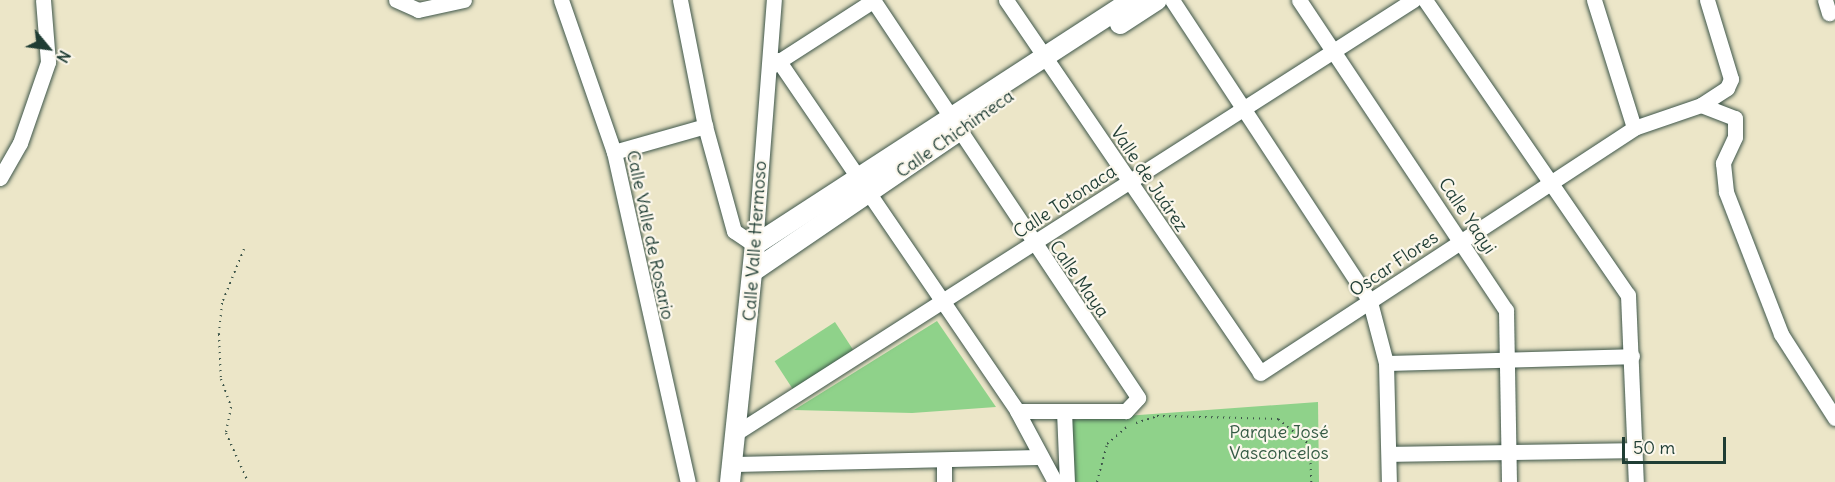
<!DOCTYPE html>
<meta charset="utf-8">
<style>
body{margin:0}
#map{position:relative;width:1835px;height:482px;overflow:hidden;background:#ece6c8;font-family:Delius,sans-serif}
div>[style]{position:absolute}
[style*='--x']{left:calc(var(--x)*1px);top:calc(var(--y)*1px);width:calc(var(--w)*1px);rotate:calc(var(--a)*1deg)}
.green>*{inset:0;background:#8fd28a;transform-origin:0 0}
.path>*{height:2px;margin-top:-1px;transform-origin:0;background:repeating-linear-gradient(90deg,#3e564a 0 1.5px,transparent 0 6px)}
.roads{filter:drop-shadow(0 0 2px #3e564a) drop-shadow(0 0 2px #3e564a)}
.minor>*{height:15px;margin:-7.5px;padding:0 7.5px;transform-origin:7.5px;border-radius:7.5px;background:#fff}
.major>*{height:20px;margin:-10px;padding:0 10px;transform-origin:10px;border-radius:10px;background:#fff}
span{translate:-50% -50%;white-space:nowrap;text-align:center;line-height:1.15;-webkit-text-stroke:4.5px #fbf7ec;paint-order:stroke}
.street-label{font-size:18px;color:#1f3d34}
.park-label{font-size:18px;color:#355b45}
.north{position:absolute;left:18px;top:18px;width:60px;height:60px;-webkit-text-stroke:4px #fbf7ec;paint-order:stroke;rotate:119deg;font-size:16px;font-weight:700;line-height:24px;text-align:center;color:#1f3d34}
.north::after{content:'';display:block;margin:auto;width:21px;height:27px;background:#1f3d34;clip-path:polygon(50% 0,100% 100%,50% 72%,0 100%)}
.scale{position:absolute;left:1622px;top:437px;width:104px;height:27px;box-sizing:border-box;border:3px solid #1f3d34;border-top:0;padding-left:8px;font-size:18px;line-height:21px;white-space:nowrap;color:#1f3d34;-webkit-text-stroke:4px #fbf7ec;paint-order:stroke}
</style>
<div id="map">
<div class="green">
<i style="clip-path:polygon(937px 321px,996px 407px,912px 413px,794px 410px)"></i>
<i style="left:835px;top:322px;width:35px;height:72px;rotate:57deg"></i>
<i style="clip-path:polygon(1318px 402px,1319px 482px,1072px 482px,1071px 420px)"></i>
</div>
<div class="path">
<i style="--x:244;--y:249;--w:58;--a:112.2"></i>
<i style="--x:222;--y:303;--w:31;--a:96"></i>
<i style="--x:219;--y:334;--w:45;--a:87.5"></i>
<i style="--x:221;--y:379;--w:30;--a:70"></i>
<i style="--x:231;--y:407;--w:26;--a:101"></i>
<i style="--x:226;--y:433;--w:54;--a:65.8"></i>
<i style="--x:1136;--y:423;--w:22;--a:-18"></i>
<i style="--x:1157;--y:416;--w:121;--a:1.4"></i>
<i style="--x:1278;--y:419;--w:41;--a:39.1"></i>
<i style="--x:1310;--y:445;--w:37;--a:88"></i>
<i style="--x:1097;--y:482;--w:39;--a:-75"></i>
<i style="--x:1107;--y:444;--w:28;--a:-41"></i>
</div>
<div class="roads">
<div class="minor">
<i style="--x:396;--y:0;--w:24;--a:24"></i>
<i style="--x:418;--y:10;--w:47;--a:-12.3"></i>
<i style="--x:561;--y:0;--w:161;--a:70.8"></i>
<i style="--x:614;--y:152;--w:338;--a:77.4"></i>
<i style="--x:680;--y:0;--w:128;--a:78.8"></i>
<i style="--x:705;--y:126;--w:109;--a:74.6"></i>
<i style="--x:734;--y:231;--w:25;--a:34"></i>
<i style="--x:755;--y:245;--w:246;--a:-85.6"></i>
<i style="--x:873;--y:0;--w:478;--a:56.3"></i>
<i style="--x:1138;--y:398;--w:18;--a:133"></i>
<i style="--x:1126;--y:411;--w:109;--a:180"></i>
<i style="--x:1006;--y:0;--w:451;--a:55.7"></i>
<i style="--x:1260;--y:373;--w:447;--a:-33.2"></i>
<i style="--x:1634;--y:128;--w:71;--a:-18.9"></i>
<i style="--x:1701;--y:105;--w:31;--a:-33"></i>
<i style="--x:1727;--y:88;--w:10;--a:-66"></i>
<i style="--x:1731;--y:79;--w:83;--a:-106.9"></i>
<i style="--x:1172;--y:0;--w:361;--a:56.7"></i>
<i style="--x:1370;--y:302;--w:63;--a:75.3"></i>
<i style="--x:1386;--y:363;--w:119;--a:88.6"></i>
<i style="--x:1299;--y:0;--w:373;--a:56.3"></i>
<i style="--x:1506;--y:310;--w:172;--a:89"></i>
<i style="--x:1425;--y:0;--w:358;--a:55.5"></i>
<i style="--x:1628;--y:295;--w:187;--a:87.6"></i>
<i style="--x:1594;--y:0;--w:134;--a:72.6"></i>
<i style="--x:1825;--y:0;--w:14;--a:73"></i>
<i style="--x:778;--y:60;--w:425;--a:55.7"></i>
<i style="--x:1017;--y:411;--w:81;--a:61.8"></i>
<i style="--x:770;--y:67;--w:124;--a:-32.8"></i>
<i style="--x:1701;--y:105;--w:36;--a:21"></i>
<i style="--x:1735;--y:118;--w:19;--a:90"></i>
<i style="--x:1735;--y:137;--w:29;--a:115"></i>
<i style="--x:1723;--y:163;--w:29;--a:84"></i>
<i style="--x:1726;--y:192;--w:152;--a:68.8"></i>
<i style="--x:1781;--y:334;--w:100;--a:57.3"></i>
<i style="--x:614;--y:152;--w:95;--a:-15.9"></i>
<i style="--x:0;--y:178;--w:40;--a:-60.3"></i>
<i style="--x:20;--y:143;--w:86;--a:-70.9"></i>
<i style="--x:48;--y:62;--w:62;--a:-94.6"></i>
<i style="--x:1386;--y:363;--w:246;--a:-1.6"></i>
<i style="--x:1064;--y:411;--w:71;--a:87.6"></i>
<i style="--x:736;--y:433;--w:804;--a:-32.6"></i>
<i style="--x:1390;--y:454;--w:245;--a:-0.9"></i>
<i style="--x:944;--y:463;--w:19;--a:90"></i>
<i style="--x:732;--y:464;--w:309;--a:-1.3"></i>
</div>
<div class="major">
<i style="--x:1120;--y:24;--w:44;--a:-33"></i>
<i style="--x:755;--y:270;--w:243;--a:-34.3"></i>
<i style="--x:730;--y:482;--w:238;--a:-84"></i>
<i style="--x:755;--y:245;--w:450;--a:-33"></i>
</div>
</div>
<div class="street-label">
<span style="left:955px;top:134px;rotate:-35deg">Calle Chichimeca</span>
<span style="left:1149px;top:179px;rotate:56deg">Valle de Juárez</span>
<span style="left:1065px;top:202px;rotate:-33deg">Calle Totonaca</span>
<span style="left:1467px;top:216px;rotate:56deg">Calle Yaqyi</span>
<span style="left:650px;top:235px;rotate:78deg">Calle Valle de Rosario</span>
<span style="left:755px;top:241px;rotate:-86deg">Calle Valle Hermoso</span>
<span style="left:1394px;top:264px;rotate:-34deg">Oscar Flores</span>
<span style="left:1079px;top:279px;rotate:55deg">Calle Maya</span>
</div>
<div class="park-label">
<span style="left:1279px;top:443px">Parque José<br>Vasconcelos</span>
</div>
<div class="north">N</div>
<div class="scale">50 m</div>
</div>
